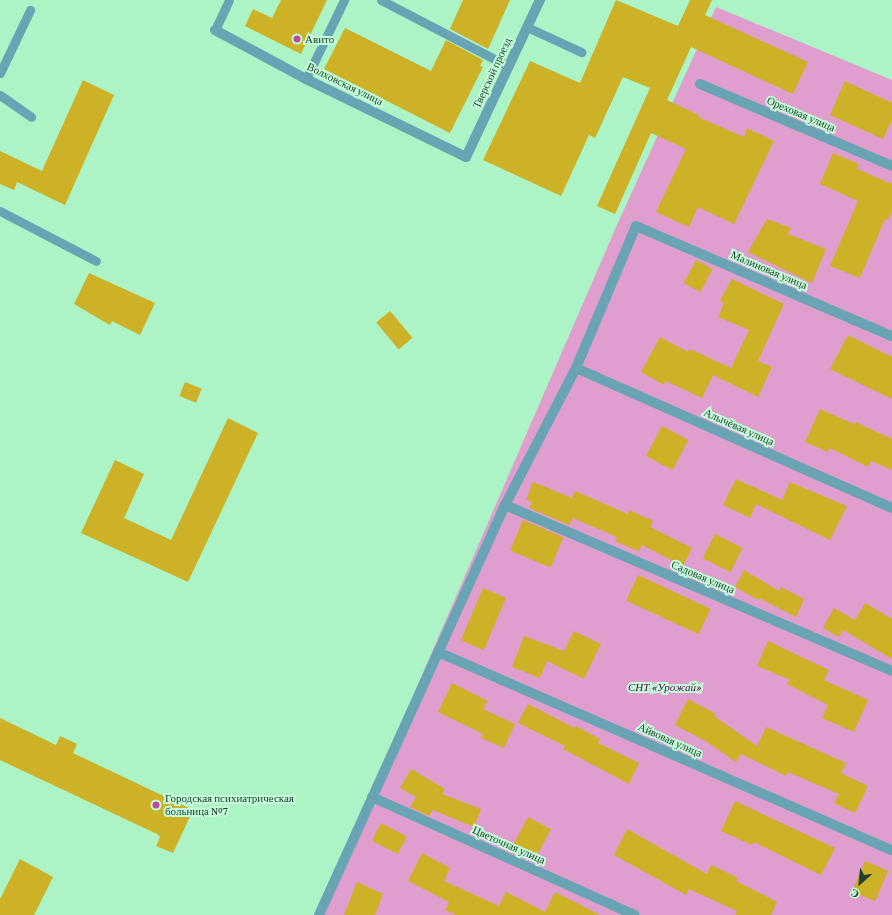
<!DOCTYPE html>
<meta charset="utf-8">
<style>
body{margin:0}
#map{position:relative;width:892px;height:915px;overflow:hidden;background:#acf3c6;font-family:"Crimson Pro",serif}
div>[style]{position:absolute}
[style*='--x']{left:calc(var(--x)*1px);top:calc(var(--y)*1px);width:calc(var(--w)*1px);rotate:calc(var(--a)*1deg)}
.green>*{inset:0;background:#df9ece}
.building>*{inset:0;background:#cdb127;transform-origin:0 0}
.service>*{height:9px;margin:-4.5px;padding:0 4.5px;transform-origin:4.5px;border-radius:4.5px;background:#69a4b4}
.minor>*{height:10px;margin:-5px;padding:0 5px;transform-origin:5px;border-radius:5px;background:#69a4b4}
.dots>*{width:11px;height:11px;translate:-50% -50%;box-sizing:border-box;border:2px solid #c4fdd9;border-radius:50%}
span{translate:-50% -50%;white-space:nowrap;text-align:center;line-height:1.15;-webkit-text-stroke:4px #c4fdd9;paint-order:stroke}
.poi-label{font-size:11px;color:#23402f}
.left{translate:0 -50%;text-align:left}
.street-label{font-size:11px;color:#23402f}
.park-label{font-size:11px;color:#58004a;font-style:italic}
.north{position:absolute;left:840px;top:863px;width:40px;height:40px;-webkit-text-stroke:3px #c4fdd9;paint-order:stroke;rotate:207deg;font-size:11px;font-weight:700;line-height:16px;text-align:center;color:#23402f}
.north::after{content:'';display:block;margin:auto;width:14px;height:18px;background:#23402f;clip-path:polygon(50% 0,100% 100%,50% 72%,0 100%)}
</style>
<div id="map">
<div class="green">
<i style="clip-path:polygon(716px 7px,892px 80px,892px 915px,318px 915px,617px 225px)"></i>
</div>
<div class="building">
<i style="clip-path:polygon(281px 0,327px 0,301px 54px,245px 26px,253px 9px,272px 18px)"></i>
<i style="clip-path:polygon(463px 0,510px 0,488px 49px,450px 29px)"></i>
<i style="clip-path:polygon(616px 0,678px 26px,690px 0,712px 0,705px 15px,808px 62px,793px 94px,691px 47px,667px 100px,699px 115px,698px 117px,744px 137px,747px 128px,774px 141px,734px 224px,698px 207px,689px 227px,656px 212px,686px 149px,651px 133px,615px 214px,597px 206px,650px 88px,623px 77px,595px 138px,589px 135px,561px 196px,483px 160px,530px 61px,580px 83px)"></i>
<i style="clip-path:polygon(345px 28px,431px 71px,446px 40px,483px 60px,480px 66px,483px 67px,450px 133px,324px 69px)"></i>
<i style="clip-path:polygon(83px 80px,114px 95px,65px 205px,17px 182px,14px 190px,0 184px,0 151px,42px 171px)"></i>
<i style="clip-path:polygon(845px 81px,892px 103px,892px 119px,883px 139px,830px 115px)"></i>
<i style="clip-path:polygon(833px 153px,859px 164px,857px 169px,892px 184px,892px 210px,888px 220px,885px 219px,860px 278px,830px 266px,858px 201px,820px 184px)"></i>
<i style="clip-path:polygon(767px 219px,791px 228px,788px 234px,826px 249px,812px 283px,748px 252px)"></i>
<i style="left:696px;top:260px;width:19px;height:26px;rotate:28deg"></i>
<i style="clip-path:polygon(89px 273px,155px 303px,140px 335px,112px 321px,110px 325px,74px 304px)"></i>
<i style="clip-path:polygon(732px 279px,784px 304px,758px 361px,772px 367px,758px 397px,713px 375px,702px 398px,666px 381px,664px 385px,641px 372px,660px 337px,688px 352px,690px 349px,731px 368px,749px 330px,718px 317px,724px 303px,720px 300px)"></i>
<i style="left:390px;top:311px;width:35px;height:18px;rotate:50deg"></i>
<i style="clip-path:polygon(848px 335px,892px 357px,892px 399px,830px 369px)"></i>
<i style="left:185px;top:382px;width:18px;height:15px;rotate:22deg"></i>
<i style="clip-path:polygon(820px 409px,854px 424px,855px 422px,892px 439px,892px 470px,871px 461px,868px 467px,830px 448px,828px 452px,805px 442px)"></i>
<i style="clip-path:polygon(228px 418px,258px 433px,188px 582px,81px 533px,115px 460px,144px 474px,124px 518px,171px 540px)"></i>
<i style="left:662px;top:426px;width:30px;height:34px;rotate:28deg"></i>
<i style="clip-path:polygon(736px 479px,782px 500px,790px 482px,847px 506px,830px 540px,756px 504px,750px 518px,723px 505px)"></i>
<i style="clip-path:polygon(533px 482px,572px 498px,575px 491px,628px 514px,629px 510px,653px 521px,650px 527px,692px 548px,683px 566px,642px 545px,638px 551px,615px 541px,617px 537px,573px 518px,569px 525px,529px 508px,532px 502px,526px 500px)"></i>
<i style="left:523px;top:520px;width:44px;height:33px;rotate:23deg"></i>
<i style="left:715px;top:534px;width:31px;height:27px;rotate:27deg"></i>
<i style="clip-path:polygon(744px 570px,779px 591px,781px 587px,804px 599px,796px 617px,759px 598px,758px 600px,735px 587px)"></i>
<i style="left:638px;top:575px;width:80px;height:28px;rotate:25deg"></i>
<i style="left:483px;top:588px;width:25px;height:57px;rotate:23deg"></i>
<i style="clip-path:polygon(865px 603px,892px 619px,892px 659px,843px 630px,839px 637px,823px 628px,834px 608px,855px 620px)"></i>
<i style="clip-path:polygon(574px 631px,601px 644px,584px 679px,547px 661px,540px 678px,512px 667px,524px 636px,564px 651px)"></i>
<i style="clip-path:polygon(768px 641px,829px 670px,824px 680px,868px 700px,854px 732px,822px 718px,828px 705px,787px 684px,790px 680px,757px 666px)"></i>
<i style="clip-path:polygon(452px 683px,488px 701px,483px 709px,515px 724px,504px 748px,481px 738px,483px 734px,438px 712px)"></i>
<i style="clip-path:polygon(688px 699px,716px 714px,714px 716px,757px 746px,766px 727px,846px 763px,841px 773px,868px 786px,855px 813px,834px 803px,839px 794px,788px 772px,786px 776px,741px 754px,736px 762px,707px 742px,675px 725px)"></i>
<i style="clip-path:polygon(528px 704px,575px 728px,576px 726px,600px 739px,598px 743px,639px 763px,629px 784px,563px 749px,565px 746px,518px 723px)"></i>
<i style="clip-path:polygon(0 718px,56px 745px,60px 736px,77px 744px,73px 753px,193px 810px,173px 853px,156px 846px,160px 837px,157px 834px,0 760px)"></i>
<i style="clip-path:polygon(411px 769px,445px 789px,442px 794px,481px 809px,474px 827px,433px 810px,429px 816px,410px 807px,416px 797px,400px 788px)"></i>
<i style="clip-path:polygon(735px 801px,835px 848px,821px 875px,754px 842px,752px 845px,721px 831px)"></i>
<i style="left:528px;top:817px;width:26px;height:36px;rotate:28deg"></i>
<i style="left:381px;top:823px;width:29px;height:20px;rotate:27deg"></i>
<i style="clip-path:polygon(627px 829px,707px 874px,711px 865px,738px 878px,736px 881px,777px 902px,771px 915px,735px 915px,737px 911px,689px 889px,686px 895px,614px 855px)"></i>
<i style="clip-path:polygon(422px 853px,450px 868px,444px 881px,499px 906px,506px 892px,545px 912px,555px 892px,600px 915px,457px 915px,445px 910px,449px 902px,408px 881px)"></i>
<i style="clip-path:polygon(20px 859px,53px 877px,34px 915px,0 915px,0 899px)"></i>
<i style="left:865px;top:861px;width:25px;height:33px;rotate:23deg"></i>
<i style="clip-path:polygon(357px 882px,383px 894px,375px 915px,344px 915px)"></i>
</div>
<div class="service">
<i style="--x:381;--y:0;--w:143;--a:27.5"></i>
<i style="--x:527;--y:27;--w:60;--a:24.8"></i>
<i style="--x:215;--y:30;--w:33;--a:-65"></i>
<i style="--x:0;--y:73;--w:70;--a:-64.5"></i>
<i style="--x:306;--y:79;--w:88;--a:-64.3"></i>
<i style="--x:0;--y:95;--w:38;--a:35"></i>
<i style="--x:0;--y:211;--w:108;--a:27.5"></i>
</div>
<div class="minor">
<i style="--x:215;--y:30;--w:103;--a:28.3"></i>
<i style="--x:306;--y:79;--w:178;--a:26"></i>
<i style="--x:466;--y:157;--w:174;--a:-64.8"></i>
<i style="--x:700;--y:84;--w:209;--a:23.1"></i>
<i style="--x:576;--y:368;--w:346;--a:23.9"></i>
<i style="--x:505;--y:505;--w:421;--a:23.2"></i>
<i style="--x:438;--y:652;--w:495;--a:23.6"></i>
<i style="--x:372;--y:797;--w:288;--a:24.2"></i>
<i style="--x:319;--y:915;--w:450;--a:-65.6"></i>
<i style="--x:505;--y:505;--w:154;--a:-62.6"></i>
<i style="--x:576;--y:368;--w:154;--a:-67.1"></i>
<i style="--x:636;--y:226;--w:279;--a:23.3"></i>
</div>
<div class="dots">
<i style="left:297px;top:39px;background:#bc4aa5"></i>
<i style="left:156px;top:805px;background:#bc4aa5"></i>
</div>
<div class="poi-label">
<span class="left" style="left:305px;top:39px">Авито</span>
<span class="left" style="left:165px;top:805px">Городская психиатрическая<br>больница №7</span>
</div>
<div class="street-label">
<span style="left:492px;top:73px;rotate:-65deg">Тверской проезд</span>
<span style="left:345px;top:84px;rotate:26deg">Волховская улица</span>
<span style="left:801px;top:114px;rotate:23deg">Ореховая улица</span>
<span style="left:769px;top:270px;rotate:23deg">Малиновая улица</span>
<span style="left:739px;top:427px;rotate:24deg">Алычёвая улица</span>
<span style="left:703px;top:577px;rotate:23deg">Садовая улица</span>
<span style="left:670px;top:740px;rotate:24deg">Айвовая улица</span>
<span style="left:509px;top:845px;rotate:24deg">Цветочная улица</span>
</div>
<div class="park-label">
<span style="left:665px;top:687px">СНТ «Урожай»</span>
</div>
<div class="north">С</div>
</div>
